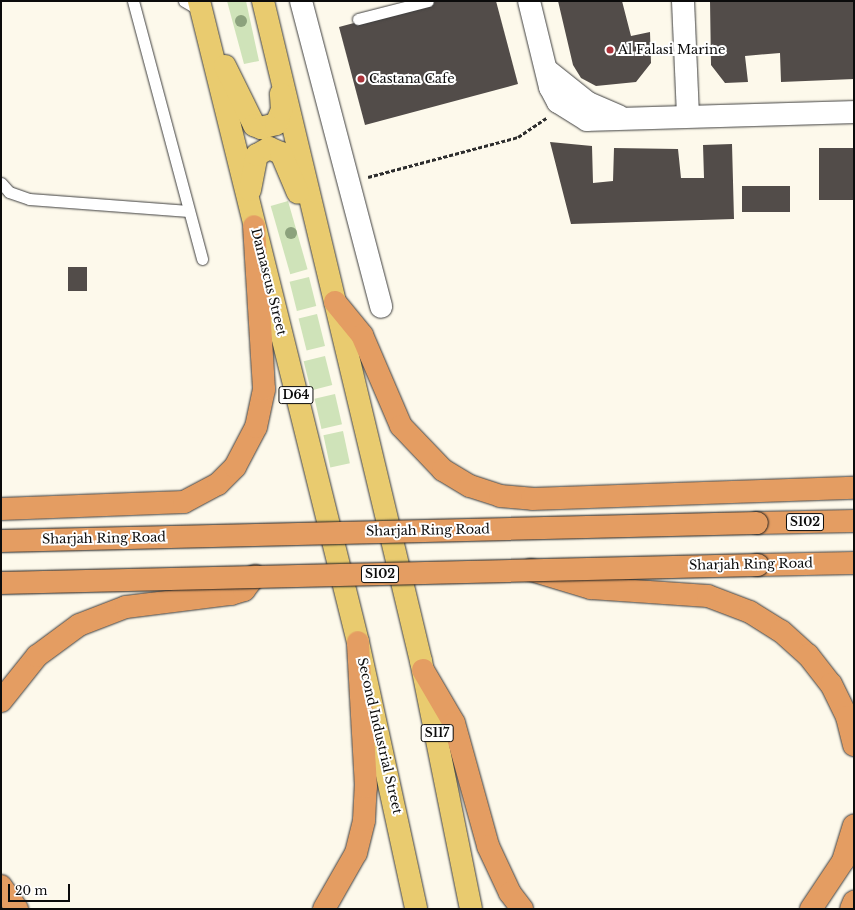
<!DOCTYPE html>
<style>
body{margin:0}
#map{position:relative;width:855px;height:910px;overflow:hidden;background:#fdf9eb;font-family:"Libre Baskerville",serif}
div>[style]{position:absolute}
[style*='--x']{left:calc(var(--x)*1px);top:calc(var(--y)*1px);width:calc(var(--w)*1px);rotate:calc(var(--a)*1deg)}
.green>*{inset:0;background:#cfe3b9;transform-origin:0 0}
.building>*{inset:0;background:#524c49;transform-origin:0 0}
.path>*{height:2.5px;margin-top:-1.25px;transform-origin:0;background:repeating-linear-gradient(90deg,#2d2d2d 0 4px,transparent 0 6px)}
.roads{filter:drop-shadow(0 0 1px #3e3e3e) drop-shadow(0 0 1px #3e3e3e)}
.lane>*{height:11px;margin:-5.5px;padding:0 5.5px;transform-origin:5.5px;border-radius:5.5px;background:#fff}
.street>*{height:22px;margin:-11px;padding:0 11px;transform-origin:11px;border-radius:11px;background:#fff}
.primary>*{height:22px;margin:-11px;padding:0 11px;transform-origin:11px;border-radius:11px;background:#e9cb6f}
.highway>*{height:22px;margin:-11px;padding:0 11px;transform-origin:11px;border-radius:11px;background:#e49d62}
.bridges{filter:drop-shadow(0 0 1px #1c1c1c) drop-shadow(0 0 1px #1c1c1c)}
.highway-bridge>*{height:22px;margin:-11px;padding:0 11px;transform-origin:11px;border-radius:11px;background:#e49d62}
.trees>*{width:12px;height:12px;margin:-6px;border-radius:50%;background:#8ca27d}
.dots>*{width:11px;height:11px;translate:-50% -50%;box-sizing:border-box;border:2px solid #fff;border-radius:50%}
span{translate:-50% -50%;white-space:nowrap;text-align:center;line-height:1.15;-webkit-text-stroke:4px #fff;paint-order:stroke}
.shield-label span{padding:1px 3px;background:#fff;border:1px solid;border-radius:3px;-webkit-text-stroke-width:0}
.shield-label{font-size:12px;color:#0b0b0b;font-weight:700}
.poi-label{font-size:13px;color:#0b0b0b}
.left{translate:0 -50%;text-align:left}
.street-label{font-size:13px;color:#0b0b0b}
.frame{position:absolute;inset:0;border:2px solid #0b0b0b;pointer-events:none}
.scale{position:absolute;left:8px;top:884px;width:62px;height:18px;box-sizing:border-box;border:2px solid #0b0b0b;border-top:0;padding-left:5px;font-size:12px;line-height:14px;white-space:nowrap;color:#0b0b0b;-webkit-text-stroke:3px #fff;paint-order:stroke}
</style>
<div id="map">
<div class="green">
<i style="clip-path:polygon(227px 1px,246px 1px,259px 61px,244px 64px)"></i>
<i style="left:288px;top:201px;width:71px;height:18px;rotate:74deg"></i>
<i style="left:309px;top:277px;width:30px;height:20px;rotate:76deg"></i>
<i style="left:317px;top:314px;width:33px;height:19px;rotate:76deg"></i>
<i style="left:325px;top:356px;width:30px;height:22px;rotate:76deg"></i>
<i style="left:335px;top:394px;width:31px;height:21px;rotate:77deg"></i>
<i style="left:343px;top:431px;width:33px;height:20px;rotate:78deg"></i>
</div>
<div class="building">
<i style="clip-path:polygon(436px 1px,496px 1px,518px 84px,365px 125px,339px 27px)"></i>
<i style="clip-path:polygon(558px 1px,622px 1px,631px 36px,650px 32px,651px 63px,636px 82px,596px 86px,581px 78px,573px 65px)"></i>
<i style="clip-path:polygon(710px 1px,854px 1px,854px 79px,781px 82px,780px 53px,745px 56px,748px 82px,725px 83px,711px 65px)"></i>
<i style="clip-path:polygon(550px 142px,592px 146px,593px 183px,613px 181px,614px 148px,678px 149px,681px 178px,704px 178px,703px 145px,732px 144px,734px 219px,571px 224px)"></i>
<i style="left:854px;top:148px;width:52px;height:35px;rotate:90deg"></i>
<i style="left:742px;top:186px;width:48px;height:26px"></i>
<i style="left:68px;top:267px;width:19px;height:24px"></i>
</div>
<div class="path">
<i style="--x:368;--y:177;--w:155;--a:-14.9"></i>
<i style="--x:518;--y:137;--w:34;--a:-34"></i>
</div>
<div class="roads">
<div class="lane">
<i style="--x:133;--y:1;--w:267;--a:75"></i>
<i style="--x:184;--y:1;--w:20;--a:30"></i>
<i style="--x:358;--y:19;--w:72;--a:-14.4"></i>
<i style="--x:1;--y:183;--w:12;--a:48"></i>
<i style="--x:9;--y:192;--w:21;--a:19"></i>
<i style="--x:29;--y:199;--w:160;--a:4.3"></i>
</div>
<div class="street">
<i style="--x:301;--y:1;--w:316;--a:75.3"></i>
<i style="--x:529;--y:1;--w:89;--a:76.3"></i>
<i style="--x:550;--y:87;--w:17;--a:62"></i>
<i style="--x:558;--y:102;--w:34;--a:32"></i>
<i style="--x:587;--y:120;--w:267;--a:-1.7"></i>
<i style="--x:683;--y:1;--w:114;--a:87.5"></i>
<i style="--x:548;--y:71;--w:51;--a:38.7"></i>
<i style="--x:588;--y:103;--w:34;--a:23"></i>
</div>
<div class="primary">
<i style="--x:199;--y:1;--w:660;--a:76.07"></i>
<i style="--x:358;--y:642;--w:273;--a:77.7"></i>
<i style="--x:263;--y:1;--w:679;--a:76.54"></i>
<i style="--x:421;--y:661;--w:253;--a:78.6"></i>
<i style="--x:225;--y:66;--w:66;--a:63.8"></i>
<i style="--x:254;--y:125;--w:8;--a:23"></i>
<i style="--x:261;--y:128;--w:16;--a:-15"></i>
<i style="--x:276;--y:124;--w:15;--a:-67"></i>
<i style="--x:282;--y:110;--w:16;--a:-94"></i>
<i style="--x:250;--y:190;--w:36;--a:-79"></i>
<i style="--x:257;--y:155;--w:14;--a:-30"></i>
<i style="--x:269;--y:148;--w:13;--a:23"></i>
<i style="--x:281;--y:153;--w:43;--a:67"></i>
</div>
<div class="highway">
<i style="--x:335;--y:302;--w:43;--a:50.7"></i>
<i style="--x:362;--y:335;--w:99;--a:66.8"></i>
<i style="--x:401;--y:426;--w:61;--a:46.3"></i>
<i style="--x:443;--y:470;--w:31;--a:31"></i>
<i style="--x:470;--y:486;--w:32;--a:18"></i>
<i style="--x:500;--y:496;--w:32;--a:5"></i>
<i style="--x:532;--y:499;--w:322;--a:-2"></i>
<i style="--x:1;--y:509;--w:183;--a:-2.2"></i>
<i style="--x:184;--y:502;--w:38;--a:-28"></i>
<i style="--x:218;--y:484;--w:24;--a:-45"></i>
<i style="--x:235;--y:467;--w:45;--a:-62.3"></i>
<i style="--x:256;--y:427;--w:39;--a:-78"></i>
<i style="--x:264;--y:389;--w:163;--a:-93.5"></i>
<i style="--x:757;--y:523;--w:97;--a:-1.2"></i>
<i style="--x:758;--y:565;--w:96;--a:-1.2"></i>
<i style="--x:531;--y:570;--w:63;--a:16.7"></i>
<i style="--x:591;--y:588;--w:117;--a:3.9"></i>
<i style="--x:708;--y:596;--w:45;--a:20.9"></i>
<i style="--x:750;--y:612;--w:36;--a:32"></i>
<i style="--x:781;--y:631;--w:36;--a:42"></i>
<i style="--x:808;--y:655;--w:37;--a:52"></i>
<i style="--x:831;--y:684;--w:37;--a:64"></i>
<i style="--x:847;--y:717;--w:29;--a:76"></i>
<i style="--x:423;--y:670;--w:61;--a:59.7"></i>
<i style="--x:454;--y:723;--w:128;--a:74.5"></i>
<i style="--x:488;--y:846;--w:52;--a:64.9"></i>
<i style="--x:510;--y:893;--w:20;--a:53"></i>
<i style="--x:1;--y:701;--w:58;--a:-51.3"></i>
<i style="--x:37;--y:656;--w:52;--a:-36.4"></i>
<i style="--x:79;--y:625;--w:50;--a:-21"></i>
<i style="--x:126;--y:607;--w:106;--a:-7.1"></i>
<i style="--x:231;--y:594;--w:14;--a:-17"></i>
<i style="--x:244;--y:590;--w:18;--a:-52"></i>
<i style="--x:1;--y:886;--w:28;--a:55"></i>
<i style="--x:324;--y:909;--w:64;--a:-60.3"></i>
<i style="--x:356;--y:853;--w:34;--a:-76"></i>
<i style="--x:364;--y:820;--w:33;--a:-87"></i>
<i style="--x:366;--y:787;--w:145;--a:-93.2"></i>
<i style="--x:811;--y:909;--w:58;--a:-56.3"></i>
<i style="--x:843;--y:861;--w:37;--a:-73"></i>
<i style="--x:851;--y:909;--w:8;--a:-67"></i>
</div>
</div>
<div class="bridges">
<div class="highway-bridge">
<i style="--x:1;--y:541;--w:756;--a:-1.36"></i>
<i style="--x:1;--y:583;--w:757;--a:-1.36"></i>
</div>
</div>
<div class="trees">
<i style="left:241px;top:21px"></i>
<i style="left:291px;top:233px"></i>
</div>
<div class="dots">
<i style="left:610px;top:50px;background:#ab333a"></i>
<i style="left:361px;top:79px;background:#ab333a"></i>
</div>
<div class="shield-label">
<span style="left:296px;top:395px">D64</span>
<span style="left:805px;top:522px">S102</span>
<span style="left:380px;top:574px">S102</span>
<span style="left:437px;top:733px">S117</span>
</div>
<div class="poi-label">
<span class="left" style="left:618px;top:50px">Al Falasi Marine</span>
<span class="left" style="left:369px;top:79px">Castana Cafe</span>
</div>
<div class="street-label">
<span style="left:268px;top:282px;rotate:76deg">Damascus Street</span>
<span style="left:428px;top:531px;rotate:-1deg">Sharjah Ring Road</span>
<span style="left:104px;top:539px;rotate:-1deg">Sharjah Ring Road</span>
<span style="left:751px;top:565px;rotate:-1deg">Sharjah Ring Road</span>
<span style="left:379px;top:736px;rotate:77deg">Second Industrial Street</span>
</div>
<div class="frame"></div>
<div class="scale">20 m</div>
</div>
